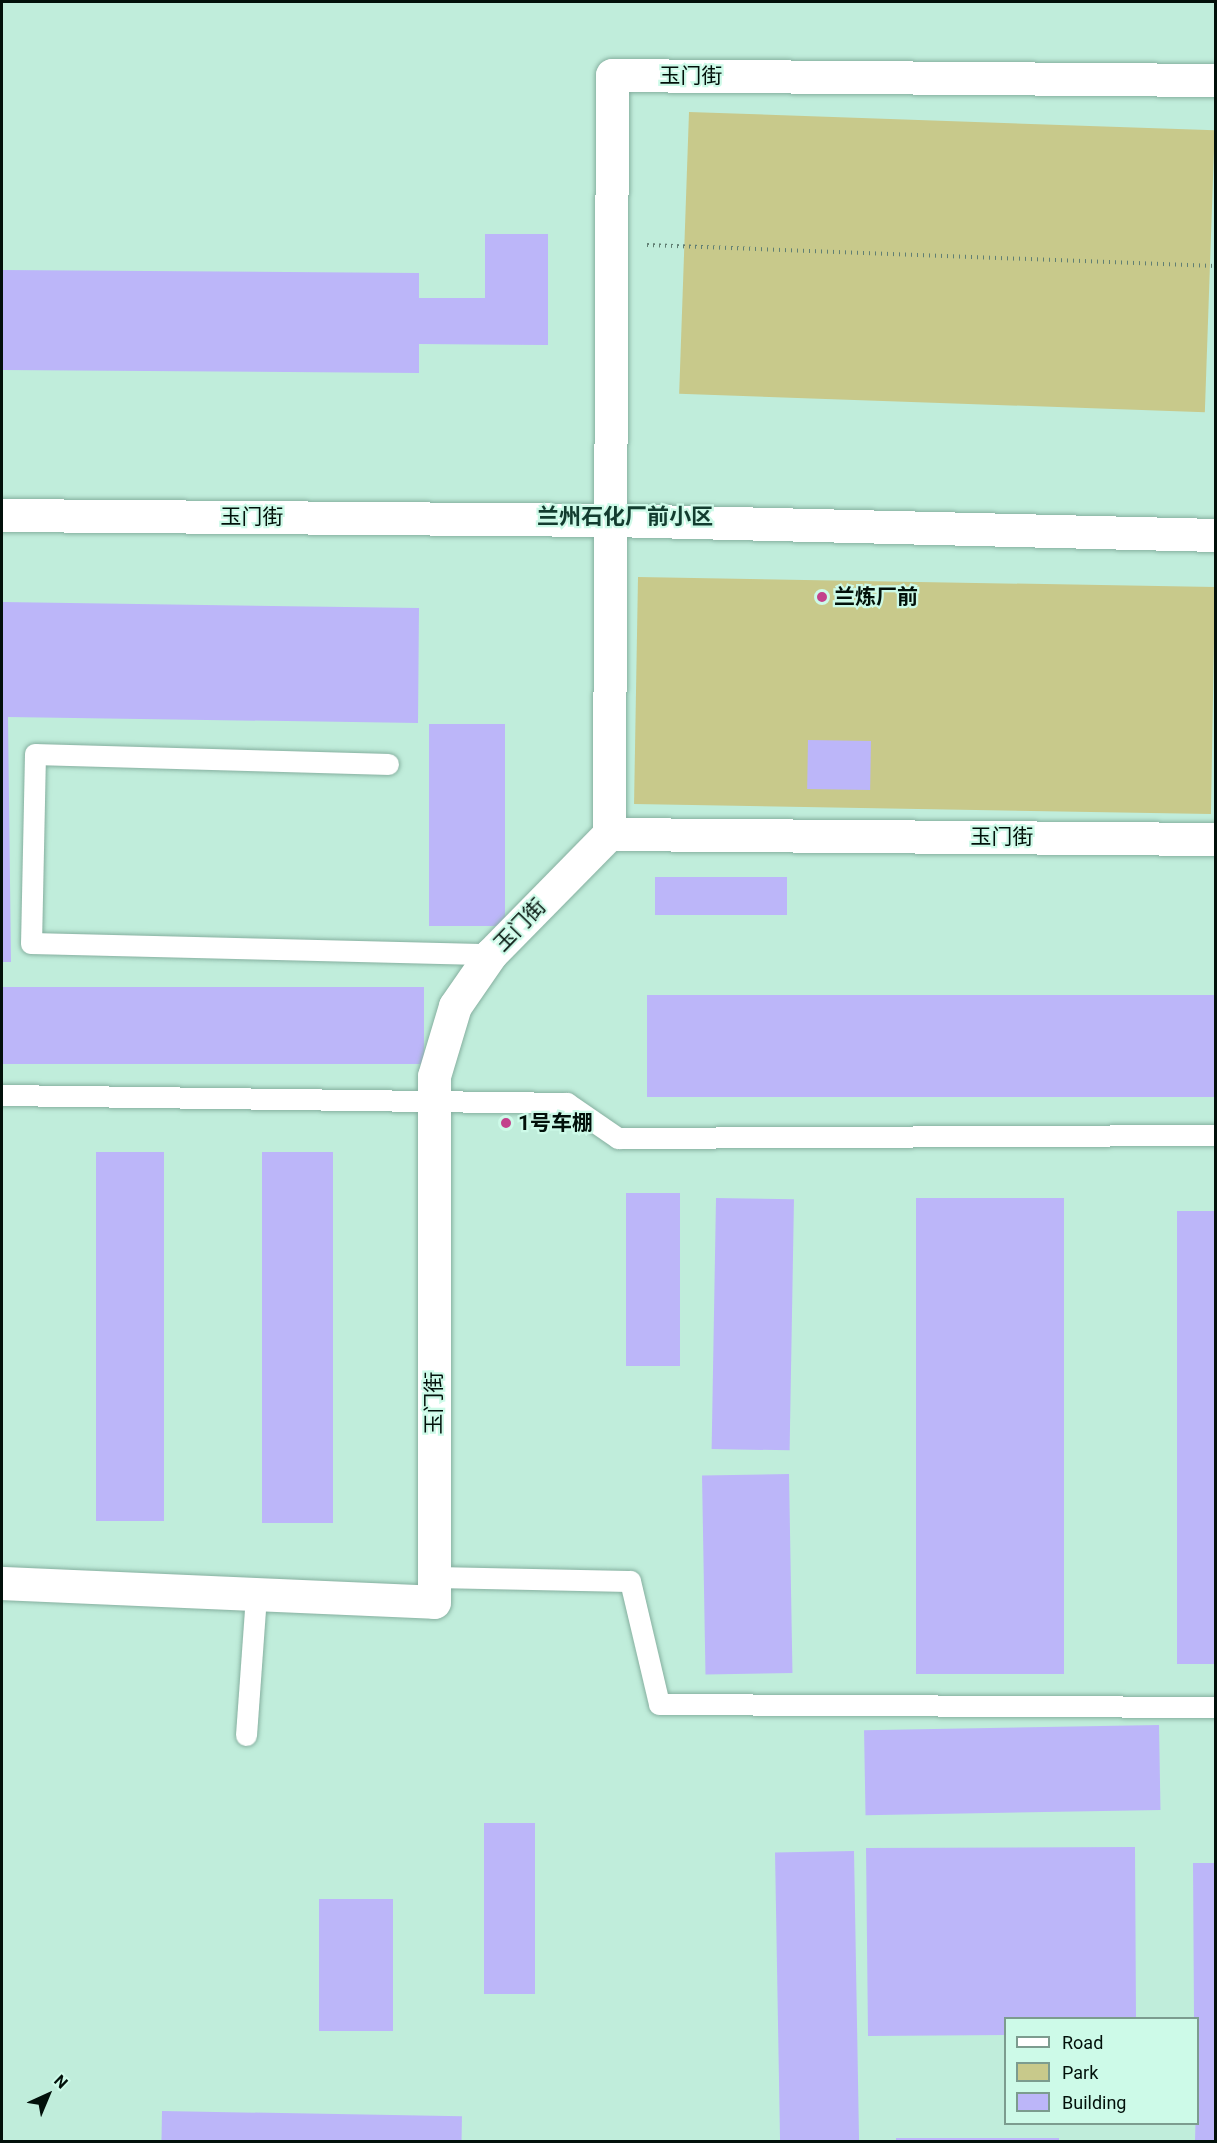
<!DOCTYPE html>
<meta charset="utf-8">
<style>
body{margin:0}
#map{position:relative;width:1217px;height:2143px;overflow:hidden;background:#c0eddb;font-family:Roboto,"Noto Sans SC",sans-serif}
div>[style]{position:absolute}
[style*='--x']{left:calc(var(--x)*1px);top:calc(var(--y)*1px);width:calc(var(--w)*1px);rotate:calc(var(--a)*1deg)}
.green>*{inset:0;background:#c8c98b;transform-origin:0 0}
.building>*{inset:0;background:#bcb6f9;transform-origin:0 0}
.path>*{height:4px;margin-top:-2px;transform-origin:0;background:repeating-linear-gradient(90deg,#617f73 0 1.5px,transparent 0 6px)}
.roads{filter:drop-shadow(0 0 2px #85af9f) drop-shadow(0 0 2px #85af9f)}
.lane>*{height:21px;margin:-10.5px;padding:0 10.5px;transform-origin:10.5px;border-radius:10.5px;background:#fff}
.street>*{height:33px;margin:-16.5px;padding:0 16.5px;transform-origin:16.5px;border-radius:16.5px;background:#fff}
.secondary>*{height:33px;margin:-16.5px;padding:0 16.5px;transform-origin:16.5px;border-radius:16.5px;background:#fff}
.dots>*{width:16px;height:16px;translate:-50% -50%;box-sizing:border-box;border:3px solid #cdfae8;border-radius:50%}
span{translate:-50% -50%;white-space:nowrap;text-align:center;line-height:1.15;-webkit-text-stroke:4.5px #cdfae8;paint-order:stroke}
.street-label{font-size:21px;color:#02100a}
.poi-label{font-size:21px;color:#02100a;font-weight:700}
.left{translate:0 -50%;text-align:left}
.neighbourhood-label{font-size:22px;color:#133c2f;font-weight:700}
.frame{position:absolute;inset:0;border:3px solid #02100a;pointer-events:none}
.legend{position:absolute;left:1004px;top:2017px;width:195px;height:108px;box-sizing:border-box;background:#cdfae8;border:2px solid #7c9c8f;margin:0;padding:8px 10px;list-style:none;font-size:18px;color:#02100a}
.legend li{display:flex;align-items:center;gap:12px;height:30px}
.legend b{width:30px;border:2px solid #7c9c8f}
.north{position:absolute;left:18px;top:2065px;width:60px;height:60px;-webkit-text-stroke:4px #cdfae8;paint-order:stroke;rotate:44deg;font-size:16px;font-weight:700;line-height:24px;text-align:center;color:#02100a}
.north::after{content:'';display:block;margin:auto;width:21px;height:27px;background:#02100a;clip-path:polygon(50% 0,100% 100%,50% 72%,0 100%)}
</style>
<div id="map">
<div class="green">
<i style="left:689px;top:112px;width:526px;height:282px;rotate:2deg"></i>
<i style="left:638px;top:577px;width:577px;height:227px;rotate:1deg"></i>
</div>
<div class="building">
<i style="clip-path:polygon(485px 234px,548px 234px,548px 345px,419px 344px,419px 373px,2px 370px,2px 270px,419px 273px,419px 298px,485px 298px)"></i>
<i style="clip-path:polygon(2px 602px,419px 608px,418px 723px,8px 717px,11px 962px,2px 962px)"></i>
<i style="left:429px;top:724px;width:76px;height:202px"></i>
<i style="left:808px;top:740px;width:63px;height:49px;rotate:1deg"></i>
<i style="left:787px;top:877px;width:38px;height:132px;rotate:90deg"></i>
<i style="left:424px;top:987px;width:77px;height:422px;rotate:90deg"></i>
<i style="left:1216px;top:995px;width:102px;height:569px;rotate:90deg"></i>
<i style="left:96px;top:1152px;width:68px;height:369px"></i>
<i style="left:262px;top:1152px;width:71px;height:371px"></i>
<i style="left:626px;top:1193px;width:54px;height:173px"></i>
<i style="left:716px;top:1198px;width:78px;height:251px;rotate:1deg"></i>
<i style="left:1064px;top:1198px;width:476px;height:148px;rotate:90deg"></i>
<i style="left:1177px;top:1211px;width:39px;height:453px"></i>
<i style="left:789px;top:1474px;width:199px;height:87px;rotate:89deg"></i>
<i style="left:1159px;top:1725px;width:85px;height:295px;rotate:89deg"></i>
<i style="left:484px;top:1823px;width:51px;height:171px"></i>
<i style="clip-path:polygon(1135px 1847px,1136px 2018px,1006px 2018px,1006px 2035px,868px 2036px,866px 1848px)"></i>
<i style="left:854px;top:1851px;width:291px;height:79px;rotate:89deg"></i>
<i style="clip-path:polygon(1193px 1863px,1216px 1863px,1216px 2142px,1195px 2142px,1198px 2018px,1194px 2018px)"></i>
<i style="left:319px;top:1899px;width:74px;height:132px"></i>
<i style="left:162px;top:2111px;width:300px;height:31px;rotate:1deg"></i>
<i style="left:896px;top:2138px;width:163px;height:4px"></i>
</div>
<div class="path">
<i style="--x:647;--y:245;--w:569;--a:2.11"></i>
</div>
<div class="roads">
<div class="lane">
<i style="--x:388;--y:764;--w:353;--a:-178.4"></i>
<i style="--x:35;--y:754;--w:189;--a:91.2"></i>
<i style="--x:31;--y:943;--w:460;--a:1.4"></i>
<i style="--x:2;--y:1095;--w:565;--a:0.81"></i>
<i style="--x:567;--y:1103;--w:62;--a:34.5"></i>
<i style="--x:618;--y:1138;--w:598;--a:-0.29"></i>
<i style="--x:434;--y:1577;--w:196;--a:1.2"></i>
<i style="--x:630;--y:1581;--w:126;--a:76.7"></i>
<i style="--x:659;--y:1704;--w:557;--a:0.31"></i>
<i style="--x:246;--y:1735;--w:141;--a:-85.9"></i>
</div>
<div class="street">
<i style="--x:1216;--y:80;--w:604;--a:-179.53"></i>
<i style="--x:612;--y:75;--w:759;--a:90.23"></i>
<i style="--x:609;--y:834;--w:607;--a:0.47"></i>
<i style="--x:2;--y:1583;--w:432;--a:2.5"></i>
<i style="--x:434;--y:1602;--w:526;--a:-90"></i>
<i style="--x:434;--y:1076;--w:73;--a:-73.3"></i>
<i style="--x:455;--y:1006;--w:63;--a:-55.3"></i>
<i style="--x:491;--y:954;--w:168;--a:-45.5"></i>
</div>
<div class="secondary">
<i style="--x:2;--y:515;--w:609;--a:0.47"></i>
<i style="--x:611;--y:520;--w:605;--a:1.42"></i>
</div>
</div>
<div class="dots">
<i style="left:822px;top:597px;background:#c3428c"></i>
<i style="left:506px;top:1123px;background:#c3428c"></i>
</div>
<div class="street-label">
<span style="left:691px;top:76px">玉门街</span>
<span style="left:252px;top:517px">玉门街</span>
<span style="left:1002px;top:837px">玉门街</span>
<span style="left:520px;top:925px;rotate:-46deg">玉门街</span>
<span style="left:434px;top:1403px;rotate:-90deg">玉门街</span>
</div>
<div class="poi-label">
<span class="left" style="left:834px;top:597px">兰炼厂前</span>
<span class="left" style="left:518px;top:1123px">1号车棚</span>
</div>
<div class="neighbourhood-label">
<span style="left:625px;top:517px">兰州石化厂前小区</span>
</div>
<div class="frame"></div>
<ul class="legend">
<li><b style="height:8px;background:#fff"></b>Road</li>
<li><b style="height:16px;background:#c8c98b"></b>Park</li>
<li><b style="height:16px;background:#bcb6f9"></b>Building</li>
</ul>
<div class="north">N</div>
</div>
